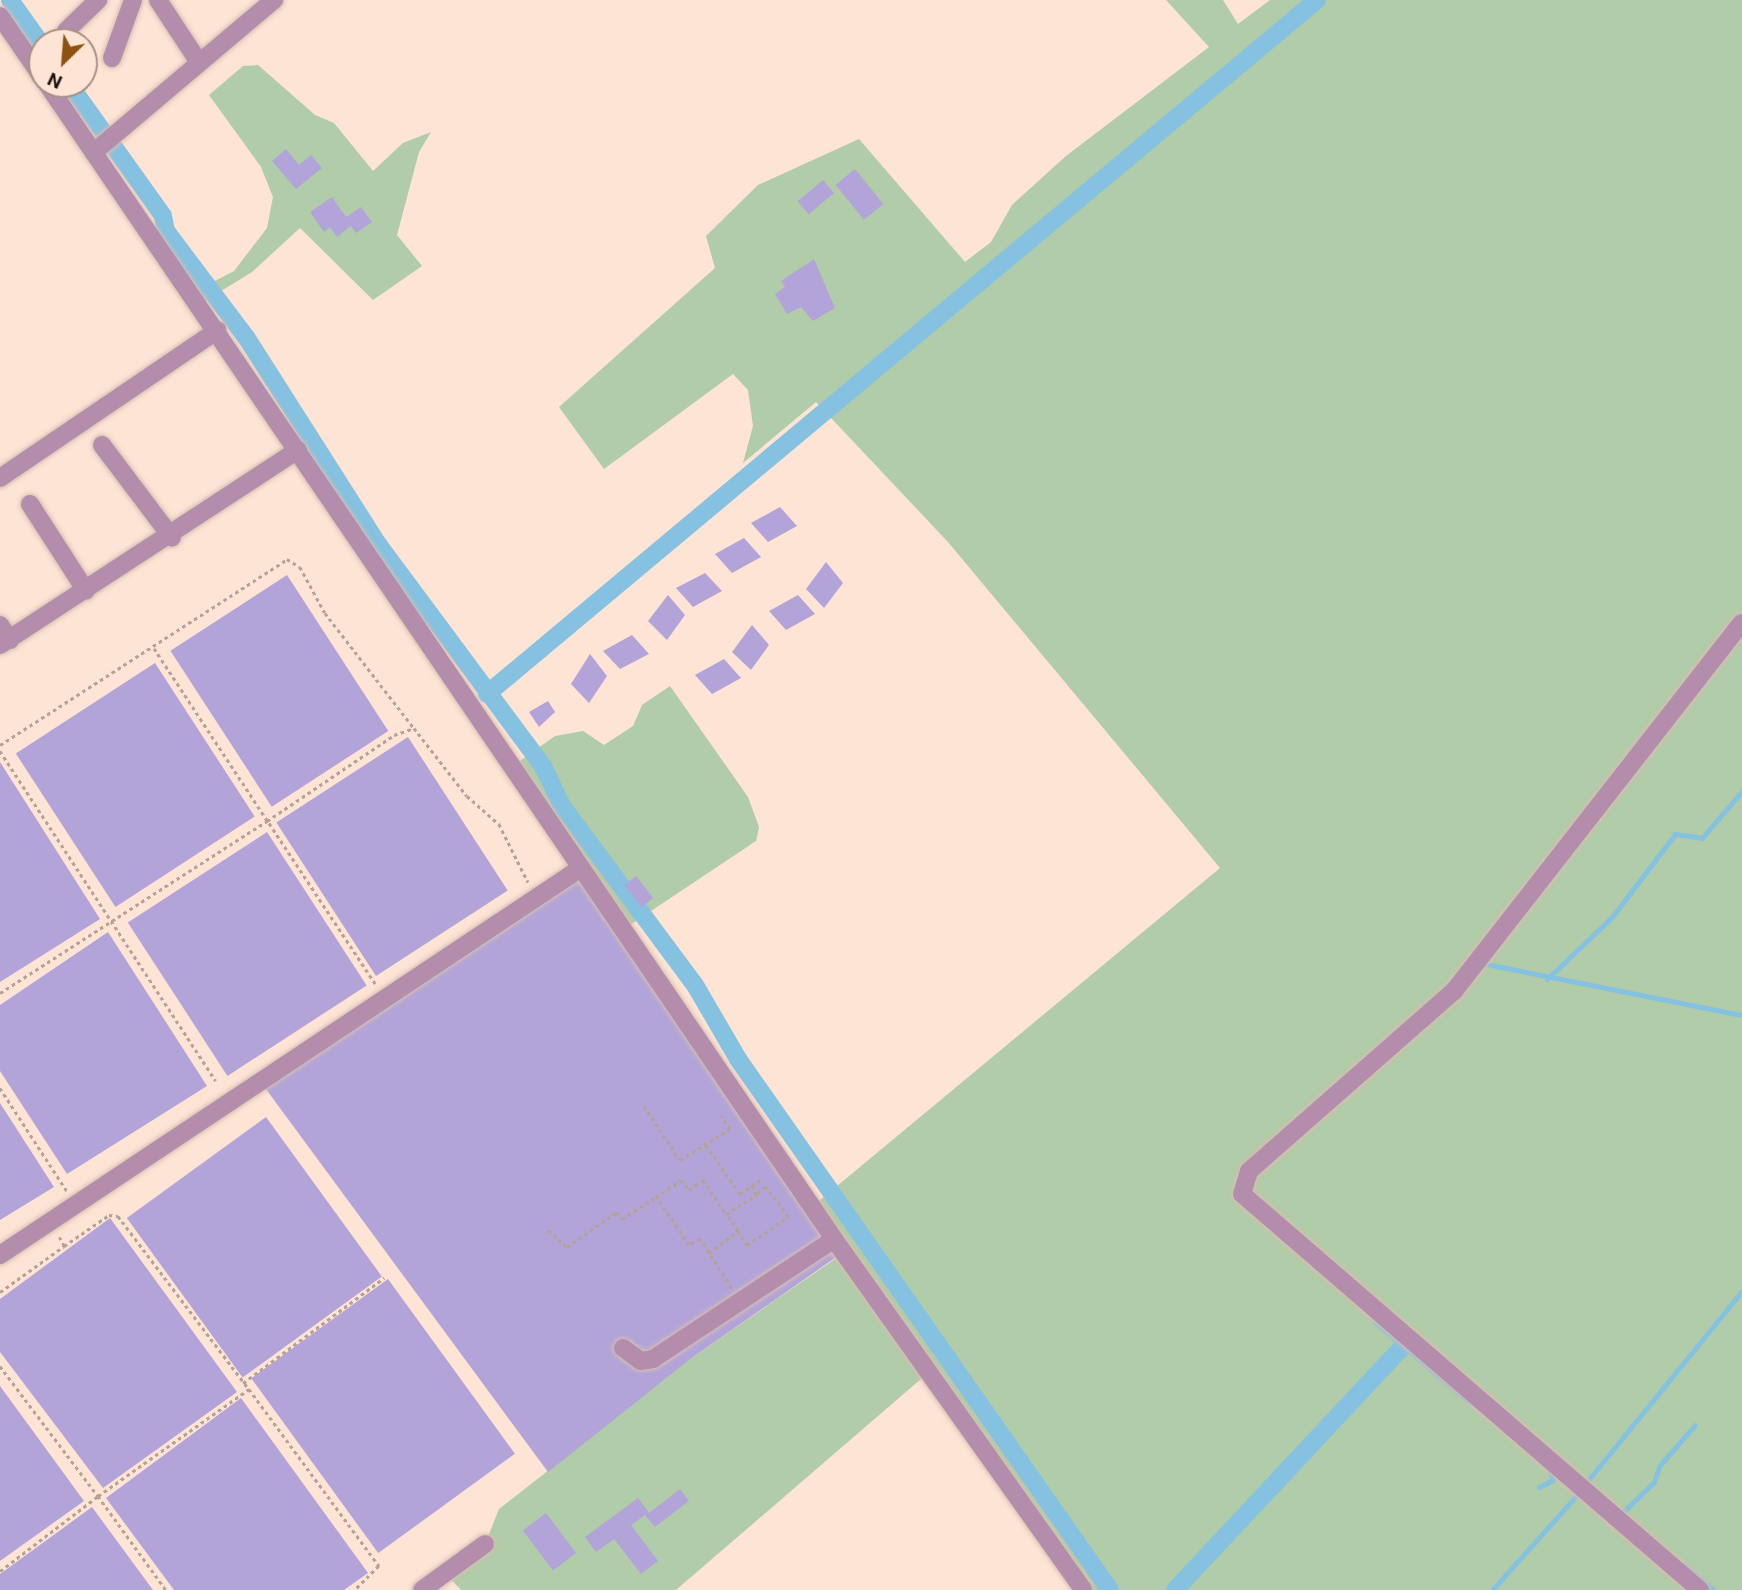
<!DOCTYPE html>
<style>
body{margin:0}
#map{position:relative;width:1742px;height:1590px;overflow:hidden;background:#fde4d5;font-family:Roboto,sans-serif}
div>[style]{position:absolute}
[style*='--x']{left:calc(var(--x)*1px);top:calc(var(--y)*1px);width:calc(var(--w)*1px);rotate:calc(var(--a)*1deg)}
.green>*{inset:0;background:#b1cca8}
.stream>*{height:5px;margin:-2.5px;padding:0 2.5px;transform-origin:2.5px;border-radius:2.5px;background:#85c1e1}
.canal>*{height:18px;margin:-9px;padding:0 9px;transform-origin:9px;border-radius:9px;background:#85c1e1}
.building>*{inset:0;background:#b2a4d9;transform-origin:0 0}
.path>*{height:2.5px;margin-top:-1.25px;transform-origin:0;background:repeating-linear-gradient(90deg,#b5a195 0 3.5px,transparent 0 7px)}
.roads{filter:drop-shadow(0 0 2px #d5bfb1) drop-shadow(0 0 2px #d5bfb1)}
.minor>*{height:18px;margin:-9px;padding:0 9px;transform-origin:9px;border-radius:9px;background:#b38dab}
span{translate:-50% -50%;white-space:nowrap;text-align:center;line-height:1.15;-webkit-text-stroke:5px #fde4d5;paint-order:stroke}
.north{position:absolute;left:28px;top:28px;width:70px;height:70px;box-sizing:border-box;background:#fde4d5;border:2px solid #a59286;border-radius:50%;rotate:205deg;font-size:19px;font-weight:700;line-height:28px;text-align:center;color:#20160f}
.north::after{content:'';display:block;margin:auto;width:24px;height:32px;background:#8d5111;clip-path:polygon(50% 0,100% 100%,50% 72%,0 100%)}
</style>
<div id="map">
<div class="green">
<i style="clip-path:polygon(1166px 0,1223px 0,1238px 24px,1270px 0,1742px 0,1742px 1590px,1083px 1590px,929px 1372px,676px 1590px,461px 1590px,445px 1573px,485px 1544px,499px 1509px,693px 1357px,845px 1252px,813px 1206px,1220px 868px,948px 542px,816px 402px,743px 463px,753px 426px,748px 390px,733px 374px,604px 469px,559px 407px,715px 268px,706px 236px,758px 185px,859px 139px,965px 262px,991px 242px,1012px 205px,1066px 156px,1209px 47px)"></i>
<i style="clip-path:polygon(258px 65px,315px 115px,334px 123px,373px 171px,403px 143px,431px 132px,419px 152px,397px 235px,422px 266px,373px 300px,300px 228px,252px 272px,200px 304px,192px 293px,234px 271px,267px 228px,273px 197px,261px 167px,209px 95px,243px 66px)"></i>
<i style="clip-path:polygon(670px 686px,748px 797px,759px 827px,756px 841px,624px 929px,513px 766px,555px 736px,583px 731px,604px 745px,633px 726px,642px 705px)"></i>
</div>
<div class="stream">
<i style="--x:1481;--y:963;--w:266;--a:11.3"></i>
<i style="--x:1547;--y:979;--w:90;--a:-43.6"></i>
<i style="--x:1612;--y:917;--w:104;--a:-52.8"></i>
<i style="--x:1675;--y:834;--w:27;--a:8"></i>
<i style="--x:1702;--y:838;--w:62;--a:-49.6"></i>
<i style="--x:1375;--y:1322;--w:123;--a:40.4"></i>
<i style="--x:1585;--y:1484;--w:249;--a:-50.9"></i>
<i style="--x:1539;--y:1487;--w:16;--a:-27"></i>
<i style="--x:1553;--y:1480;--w:12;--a:-110"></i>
<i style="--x:1619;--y:1516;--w:49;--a:-44.2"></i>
<i style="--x:1654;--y:1482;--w:18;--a:-71"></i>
<i style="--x:1660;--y:1465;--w:53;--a:-48.8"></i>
<i style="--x:1684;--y:1565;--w:39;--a:40"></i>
<i style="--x:1492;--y:1590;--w:127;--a:-48.2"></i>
</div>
<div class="canal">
<i style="--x:10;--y:0;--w:55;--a:54.6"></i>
<i style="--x:69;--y:84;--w:162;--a:54.5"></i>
<i style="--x:163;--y:216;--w:15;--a:79"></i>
<i style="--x:166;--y:231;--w:133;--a:53"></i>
<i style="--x:246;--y:337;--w:246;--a:57.5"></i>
<i style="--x:378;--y:544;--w:277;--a:53.4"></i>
<i style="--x:543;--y:766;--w:44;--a:64.6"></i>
<i style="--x:562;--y:806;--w:223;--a:53.4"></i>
<i style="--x:695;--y:985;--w:86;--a:59.8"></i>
<i style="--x:738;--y:1059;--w:648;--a:54.99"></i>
<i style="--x:487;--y:694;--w:1082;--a:-39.9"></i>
<i style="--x:1175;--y:1590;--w:334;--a:-46.9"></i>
</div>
<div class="building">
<i style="clip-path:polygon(286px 149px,299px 165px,311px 155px,322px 168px,296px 189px,272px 161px)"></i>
<i style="left:855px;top:169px;width:45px;height:25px;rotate:51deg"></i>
<i style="left:823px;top:180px;width:17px;height:33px;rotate:50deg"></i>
<i style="clip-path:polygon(332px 197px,346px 217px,361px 207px,372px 222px,356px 233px,351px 226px,337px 237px,330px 227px,324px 232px,310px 212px)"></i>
<i style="clip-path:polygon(814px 259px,835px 308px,813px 321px,801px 307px,787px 314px,775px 294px,785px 287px,781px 281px)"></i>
<i style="clip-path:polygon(780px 507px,797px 526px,768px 542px,751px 523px)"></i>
<i style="clip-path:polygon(744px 538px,761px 557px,732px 573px,715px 554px)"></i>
<i style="clip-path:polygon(826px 562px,843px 583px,824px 608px,806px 589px)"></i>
<i style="clip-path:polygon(705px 573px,722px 591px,693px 607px,676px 588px)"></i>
<i style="left:287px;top:575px;width:186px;height:139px;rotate:57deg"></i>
<i style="clip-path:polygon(668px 595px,685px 615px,667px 640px,648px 621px)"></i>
<i style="clip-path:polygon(798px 595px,815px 614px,786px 630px,769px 611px)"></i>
<i style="clip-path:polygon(752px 625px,769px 645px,751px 670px,732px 652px)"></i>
<i style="clip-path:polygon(632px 635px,649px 654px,620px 669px,603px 651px)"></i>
<i style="clip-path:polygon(590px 654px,607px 676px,589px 703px,571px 684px)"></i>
<i style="clip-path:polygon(724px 659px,741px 678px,712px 694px,695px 675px)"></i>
<i style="left:155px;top:663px;width:183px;height:166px;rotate:57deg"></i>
<i style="clip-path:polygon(548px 701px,555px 712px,539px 727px,529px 712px)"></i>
<i style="left:408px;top:737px;width:183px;height:157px;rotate:57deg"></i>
<i style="clip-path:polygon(0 762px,100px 919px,0 982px)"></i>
<i style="left:267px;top:832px;width:183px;height:166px;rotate:57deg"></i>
<i style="clip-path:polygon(581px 868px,845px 1251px,693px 1357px,548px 1472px,260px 1081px)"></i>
<i style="left:636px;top:876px;width:28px;height:15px;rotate:52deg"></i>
<i style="clip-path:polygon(108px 932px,207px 1086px,67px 1174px,0 1071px,0 1005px)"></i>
<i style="clip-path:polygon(0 1103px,54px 1187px,0 1220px)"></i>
<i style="left:266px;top:1117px;width:197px;height:172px;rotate:54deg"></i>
<i style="clip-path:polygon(110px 1218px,237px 1392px,103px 1488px,0 1352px,0 1299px)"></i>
<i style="left:388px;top:1279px;width:216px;height:169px;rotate:54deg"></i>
<i style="clip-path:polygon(0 1386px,84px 1501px,0 1561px)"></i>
<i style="clip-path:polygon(241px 1398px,368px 1573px,344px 1590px,174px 1590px,106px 1498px)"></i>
<i style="clip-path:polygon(680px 1489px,689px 1501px,655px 1527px,645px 1515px,631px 1525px,658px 1561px,641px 1574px,614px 1539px,596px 1552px,585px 1537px,638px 1498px,649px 1513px)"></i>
<i style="clip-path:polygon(92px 1507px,153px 1590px,0 1590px,0 1574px)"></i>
<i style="left:546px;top:1513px;width:50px;height:29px;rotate:53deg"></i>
</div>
<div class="path">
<i style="--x:0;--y:745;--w:342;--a:-32.9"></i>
<i style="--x:287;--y:559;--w:15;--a:32"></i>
<i style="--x:300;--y:567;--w:52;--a:61.5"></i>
<i style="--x:325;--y:613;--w:145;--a:52.3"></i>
<i style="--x:0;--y:751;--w:394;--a:56.8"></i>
<i style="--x:375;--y:984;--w:196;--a:-123.5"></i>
<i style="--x:267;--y:821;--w:153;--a:-34.1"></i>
<i style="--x:394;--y:735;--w:21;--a:-19"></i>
<i style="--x:414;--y:728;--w:86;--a:52.1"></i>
<i style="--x:467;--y:796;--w:43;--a:41.2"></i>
<i style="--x:499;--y:824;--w:65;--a:63.4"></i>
<i style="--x:0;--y:993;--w:318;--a:-32.8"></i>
<i style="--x:267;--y:821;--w:206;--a:-123.3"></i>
<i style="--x:0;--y:1088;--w:123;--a:57"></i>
<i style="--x:644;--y:1106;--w:65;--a:56.3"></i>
<i style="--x:680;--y:1160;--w:59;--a:-31.8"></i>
<i style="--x:730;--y:1129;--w:16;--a:-125"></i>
<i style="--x:706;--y:1145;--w:60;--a:55.2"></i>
<i style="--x:740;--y:1194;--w:27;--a:-34"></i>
<i style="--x:548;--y:1230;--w:25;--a:42"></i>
<i style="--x:567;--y:1247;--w:61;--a:-35"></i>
<i style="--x:617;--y:1212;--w:9;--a:54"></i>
<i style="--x:622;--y:1219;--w:40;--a:-32.9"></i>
<i style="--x:738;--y:1231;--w:17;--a:57"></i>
<i style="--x:747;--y:1245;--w:50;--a:-34.3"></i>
<i style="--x:788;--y:1217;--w:37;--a:-126"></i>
<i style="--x:766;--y:1187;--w:13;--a:141"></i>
<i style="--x:64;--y:1246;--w:55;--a:-34.6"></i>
<i style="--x:109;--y:1215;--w:9;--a:6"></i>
<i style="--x:118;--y:1216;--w:217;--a:52.9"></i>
<i style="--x:709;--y:1253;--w:36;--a:-37"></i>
<i style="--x:738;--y:1231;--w:19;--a:-125"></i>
<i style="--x:731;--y:1288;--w:58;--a:-122.3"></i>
<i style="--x:700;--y:1239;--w:13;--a:151"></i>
<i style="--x:689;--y:1245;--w:58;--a:-124.5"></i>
<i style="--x:656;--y:1197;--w:30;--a:-34"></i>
<i style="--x:681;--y:1180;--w:13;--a:51"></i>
<i style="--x:689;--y:1190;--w:17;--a:-36"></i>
<i style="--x:703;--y:1180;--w:41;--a:55.9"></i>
<i style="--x:726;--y:1214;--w:36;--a:-32"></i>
<i style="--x:756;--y:1195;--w:10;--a:-119"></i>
<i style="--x:0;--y:1292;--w:79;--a:-35.7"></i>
<i style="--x:64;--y:1246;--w:10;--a:-119"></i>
<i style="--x:0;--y:1366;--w:163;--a:53"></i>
<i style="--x:98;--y:1496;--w:185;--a:-35.3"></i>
<i style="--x:249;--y:1389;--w:220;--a:53.7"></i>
<i style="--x:379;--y:1566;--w:34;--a:135"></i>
<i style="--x:243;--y:1383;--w:176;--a:-36.7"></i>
<i style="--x:0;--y:1571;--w:123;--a:-37.4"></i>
<i style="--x:98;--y:1496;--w:116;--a:54.1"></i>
</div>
<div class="roads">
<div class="minor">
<i style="--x:158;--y:0;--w:73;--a:56.7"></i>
<i style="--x:0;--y:16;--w:74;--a:55.5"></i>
<i style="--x:66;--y:31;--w:45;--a:-44.1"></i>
<i style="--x:112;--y:58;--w:62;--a:-70.1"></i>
<i style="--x:47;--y:84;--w:1398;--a:55.73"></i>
<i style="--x:834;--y:1239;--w:430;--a:54.6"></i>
<i style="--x:94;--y:152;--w:236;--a:-40.2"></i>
<i style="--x:102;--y:445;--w:116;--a:53"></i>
<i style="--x:0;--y:478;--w:263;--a:-34.2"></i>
<i style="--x:30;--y:504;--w:103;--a:57.2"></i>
<i style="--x:0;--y:625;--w:18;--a:56"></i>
<i style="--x:0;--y:645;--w:356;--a:-33.2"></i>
<i style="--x:0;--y:1255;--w:698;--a:-33.67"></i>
<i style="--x:623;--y:1348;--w:22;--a:36"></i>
<i style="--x:641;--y:1361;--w:12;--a:-9"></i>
<i style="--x:653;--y:1359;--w:217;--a:-33.5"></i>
<i style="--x:422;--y:1590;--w:78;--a:-36.1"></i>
<i style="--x:1700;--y:1590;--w:605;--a:-139.15"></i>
<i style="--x:1242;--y:1194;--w:24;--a:-73"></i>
<i style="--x:1249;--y:1171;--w:273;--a:-41.3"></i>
<i style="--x:1454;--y:991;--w:467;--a:-52"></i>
</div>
</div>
<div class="north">N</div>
</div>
